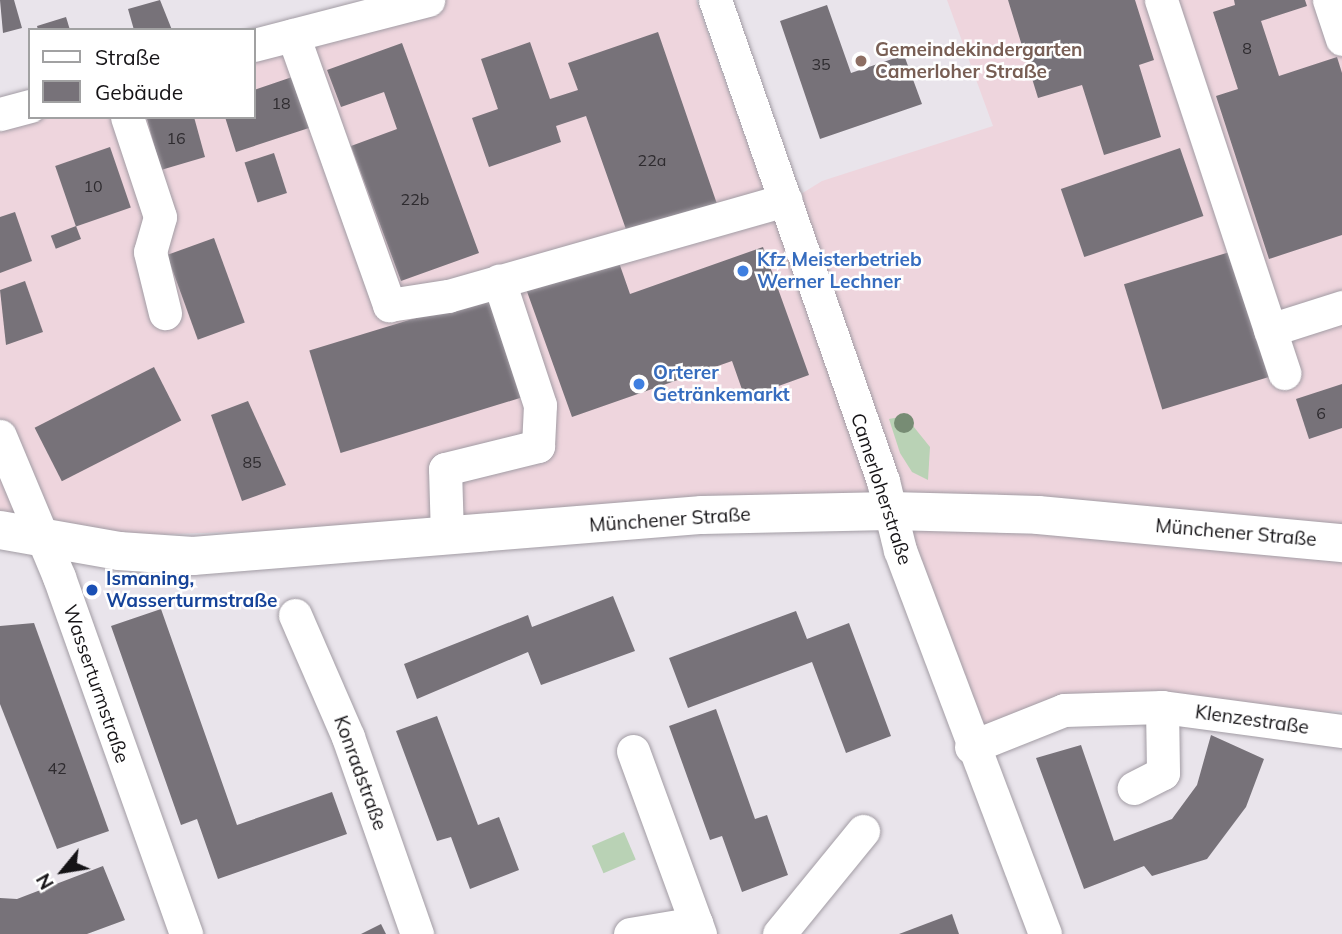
<!DOCTYPE html>
<meta charset="utf-8">
<style>
body{margin:0}
#map{position:relative;width:1342px;height:934px;overflow:hidden;background:#e9e4eb;font-family:Mulish,sans-serif}
div>[style]{position:absolute}
[style*='--x']{left:calc(var(--x)*1px);top:calc(var(--y)*1px);width:calc(var(--w)*1px);rotate:calc(var(--a)*1deg)}
.commercial>*{inset:0;background:#eed5dd}
.green>*{inset:0;background:#b9d2b5;transform-origin:0 0}
.building>*{inset:0;background:#777279;transform-origin:0 0}
.roads{filter:drop-shadow(0 0 2px #a29ca4) drop-shadow(0 0 2px #a29ca4)}
.minor>*{height:33px;margin:-16.5px;padding:0 16.5px;transform-origin:16.5px;border-radius:16.5px;background:#fff}
.major>*{height:38px;margin:-19px;padding:0 19px;transform-origin:19px;border-radius:19px;background:#fff}
.trees>*{width:20px;height:20px;margin:-10px;border-radius:50%;background:#778c74}
.dots>*{width:19px;height:19px;translate:-50% -50%;box-sizing:border-box;border:4px solid #fff;border-radius:50%}
span{translate:-50% -50%;white-space:nowrap;text-align:center;line-height:1.15;-webkit-text-stroke:5px #fff;paint-order:stroke}
.number-label{font-size:16px;color:#2e2b2f}
.number-label span{-webkit-text-stroke-width:0}
.education-label{font-size:19px;color:#785e54;font-weight:700}
.left{translate:0 -50%;text-align:left}
.shop-label{font-size:19px;color:#366cbe;font-weight:700}
.street-label{font-size:19px;color:#151316}
.transit-label{font-size:19px;color:#164399;font-weight:700}
.legend{position:absolute;left:28px;top:28px;width:228px;height:91px;box-sizing:border-box;background:#fff;border:2px solid #a1a1a2;margin:0;padding:9px 12px;list-style:none;font-size:21px;color:#151316}
.legend li{display:flex;align-items:center;gap:14px;height:35px}
.legend b{width:35px;border:2px solid #a1a1a2}
.north{position:absolute;left:28px;top:836px;width:70px;height:70px;-webkit-text-stroke:5px #fff;paint-order:stroke;rotate:240deg;font-size:19px;font-weight:700;line-height:28px;text-align:center;color:#151316}
.north::after{content:'';display:block;margin:auto;width:24px;height:32px;background:#151316;clip-path:polygon(50% 0,100% 100%,50% 72%,0 100%)}
</style>
<div id="map">
<div class="commercial">
<i style="clip-path:polygon(429px 0,696px 0,772px 212px,822px 181px,993px 126px,947px 0,1342px 0,1342px 711px,964px 731px,890px 511px,112px 536px,0 528px,0 115px,254px 117px,254px 47px)"></i>
</div>
<div class="green">
<i style="clip-path:polygon(905px 416px,930px 447px,928px 480px,912px 472px,900px 453px,889px 419px)"></i>
<i style="left:624px;top:832px;width:30px;height:35px;rotate:67deg"></i>
</div>
<div class="building">
<i style="clip-path:polygon(0 0,14px 0,22px 28px,3px 33px)"></i>
<i style="clip-path:polygon(160px 0,172px 30px,134px 30px,128px 9px)"></i>
<i style="clip-path:polygon(1008px 0,1135px 0,1154px 60px,1139px 65px,1161px 137px,1104px 155px,1082px 85px,1038px 98px)"></i>
<i style="clip-path:polygon(1234px 0,1305px 0,1307px 6px,1261px 21px,1279px 76px,1337px 57px,1342px 73px,1342px 235px,1269px 259px,1216px 96px,1238px 89px,1213px 12px,1235px 5px)"></i>
<i style="clip-path:polygon(827px 5px,851px 73px,904px 55px,922px 104px,820px 139px,780px 21px)"></i>
<i style="clip-path:polygon(66px 17px,70px 30px,38px 30px,37px 26px)"></i>
<i style="clip-path:polygon(658px 32px,717px 204px,628px 235px,586px 116px,556px 126px,561px 142px,489px 167px,472px 118px,498px 109px,481px 59px,530px 42px,550px 99px,578px 90px,568px 63px)"></i>
<i style="clip-path:polygon(402px 43px,479px 253px,401px 281px,351px 146px,397px 129px,384px 92px,341px 107px,327px 70px)"></i>
<i style="clip-path:polygon(298px 75px,315px 126px,236px 152px,225px 117px,254px 117px,254px 90px)"></i>
<i style="clip-path:polygon(194px 117px,205px 157px,161px 170px,147px 119px)"></i>
<i style="left:110px;top:147px;width:64px;height:58px;rotate:71deg"></i>
<i style="left:1180px;top:148px;width:72px;height:126px;rotate:71deg"></i>
<i style="left:274px;top:153px;width:42px;height:31px;rotate:72deg"></i>
<i style="clip-path:polygon(15px 212px,32px 261px,0 273px,0 217px)"></i>
<i style="left:76px;top:226px;width:14px;height:27px;rotate:69deg"></i>
<i style="left:214px;top:238px;width:90px;height:50px;rotate:70deg"></i>
<i style="clip-path:polygon(763px 247px,809px 375px,745px 398px,732px 361px,572px 417px,525px 286px,616px 254px,630px 294px)"></i>
<i style="left:1233px;top:251px;width:131px;height:114px;rotate:73deg"></i>
<i style="clip-path:polygon(25px 281px,43px 332px,6px 345px,0 290px)"></i>
<i style="left:491px;top:295px;width:107px;height:190px;rotate:73deg"></i>
<i style="left:154px;top:367px;width:60px;height:134px;rotate:63deg"></i>
<i style="clip-path:polygon(1342px 384px,1342px 428px,1309px 439px,1296px 399px)"></i>
<i style="clip-path:polygon(248px 401px,286px 485px,242px 501px,211px 415px)"></i>
<i style="clip-path:polygon(613px 596px,635px 651px,541px 685px,528px 652px,417px 699px,404px 664px,528px 615px,532px 627px)"></i>
<i style="clip-path:polygon(161px 609px,237px 825px,332px 792px,347px 834px,218px 879px,197px 819px,181px 825px,111px 626px)"></i>
<i style="clip-path:polygon(796px 611px,807px 639px,849px 623px,891px 736px,846px 753px,812px 662px,688px 708px,669px 658px)"></i>
<i style="clip-path:polygon(34px 623px,109px 831px,57px 849px,0 704px,0 626px)"></i>
<i style="clip-path:polygon(716px 709px,755px 819px,767px 815px,788px 875px,742px 892px,722px 836px,710px 840px,669px 726px)"></i>
<i style="clip-path:polygon(437px 716px,478px 825px,499px 817px,519px 870px,470px 889px,451px 837px,437px 841px,396px 731px)"></i>
<i style="clip-path:polygon(1211px 735px,1264px 759px,1246px 807px,1207px 859px,1152px 876px,1144px 866px,1084px 889px,1036px 758px,1081px 745px,1114px 841px,1172px 819px,1197px 785px)"></i>
<i style="clip-path:polygon(103px 866px,125px 920px,87px 934px,0 934px,0 898px,17px 899px)"></i>
<i style="clip-path:polygon(952px 914px,959px 934px,899px 934px)"></i>
<i style="clip-path:polygon(381px 924px,386px 934px,361px 934px)"></i>
</div>
<div class="roads">
<div class="minor">
<i style="--x:715;--y:0;--w:509;--a:70.75"></i>
<i style="--x:883;--y:481;--w:71;--a:76.2"></i>
<i style="--x:900;--y:550;--w:410;--a:69.3"></i>
<i style="--x:1161;--y:0;--w:393;--a:71.7"></i>
<i style="--x:1329;--y:0;--w:41;--a:71.6"></i>
<i style="--x:293;--y:35;--w:287;--a:70.4"></i>
<i style="--x:389;--y:305;--w:60;--a:-8.7"></i>
<i style="--x:448;--y:296;--w:351;--a:-15.9"></i>
<i style="--x:254;--y:45;--w:180;--a:-14.5"></i>
<i style="--x:0;--y:114;--w:31;--a:-15"></i>
<i style="--x:127;--y:117;--w:105;--a:71.7"></i>
<i style="--x:160;--y:217;--w:36;--a:106"></i>
<i style="--x:150;--y:252;--w:63;--a:76.2"></i>
<i style="--x:1270;--y:330;--w:76;--a:-17.7"></i>
<i style="--x:0;--y:436;--w:153;--a:67.3"></i>
<i style="--x:59;--y:577;--w:379;--a:70.4"></i>
<i style="--x:447;--y:536;--w:67;--a:-91.7"></i>
<i style="--x:445;--y:469;--w:96;--a:-13.9"></i>
<i style="--x:538;--y:446;--w:41;--a:-87.2"></i>
<i style="--x:540;--y:405;--w:131;--a:-108.3"></i>
<i style="--x:295;--y:615;--w:133;--a:66.5"></i>
<i style="--x:348;--y:737;--w:209;--a:70.7"></i>
<i style="--x:1162;--y:707;--w:182;--a:7.6"></i>
<i style="--x:971;--y:747;--w:100;--a:-21.7"></i>
<i style="--x:1064;--y:710;--w:98;--a:-1.8"></i>
<i style="--x:1162;--y:707;--w:66;--a:89.1"></i>
<i style="--x:1163;--y:773;--w:33;--a:153"></i>
<i style="--x:633;--y:751;--w:183;--a:69.9"></i>
<i style="--x:630;--y:934;--w:67;--a:-9.5"></i>
<i style="--x:696;--y:923;--w:12;--a:70"></i>
<i style="--x:779;--y:934;--w:133;--a:-50.8"></i>
</div>
<div class="major">
<i style="--x:0;--y:530;--w:121;--a:10"></i>
<i style="--x:119;--y:551;--w:74;--a:3.9"></i>
<i style="--x:193;--y:556;--w:511;--a:-4.61"></i>
<i style="--x:702;--y:515;--w:188;--a:-1.2"></i>
<i style="--x:890;--y:511;--w:148;--a:1.5"></i>
<i style="--x:1038;--y:515;--w:305;--a:5.3"></i>
</div>
</div>
<div class="trees">
<i style="left:904px;top:423px"></i>
</div>
<div class="dots">
<i style="left:861px;top:61px;background:#8d6e63"></i>
<i style="left:743px;top:271px;background:#3f7fe0"></i>
<i style="left:639px;top:384px;background:#3f7fe0"></i>
<i style="left:92px;top:590px;background:#1a4fb4"></i>
</div>
<div class="number-label">
<span style="left:1247px;top:48px">8</span>
<span style="left:821px;top:64px">35</span>
<span style="left:281px;top:103px">18</span>
<span style="left:176px;top:138px">16</span>
<span style="left:652px;top:160px">22a</span>
<span style="left:93px;top:186px">10</span>
<span style="left:415px;top:199px">22b</span>
<span style="left:1321px;top:413px">6</span>
<span style="left:252px;top:462px">85</span>
<span style="left:57px;top:768px">42</span>
</div>
<div class="education-label">
<span class="left" style="left:875px;top:61px">Gemeindekindergarten<br>Camerloher Straße</span>
</div>
<div class="shop-label">
<span class="left" style="left:757px;top:271px">Kfz Meisterbetrieb<br>Werner Lechner</span>
<span class="left" style="left:653px;top:384px">Orterer<br>Getränkemarkt</span>
</div>
<div class="street-label">
<span style="left:881px;top:489px;rotate:72deg">Camerloherstraße</span>
<span style="left:670px;top:520px;rotate:-4deg">Münchener Straße</span>
<span style="left:1236px;top:533px;rotate:5deg">Münchener Straße</span>
<span style="left:96px;top:684px;rotate:71deg">Wasserturmstraße</span>
<span style="left:1252px;top:720px;rotate:8deg">Klenzestraße</span>
<span style="left:360px;top:773px;rotate:70deg">Konradstraße</span>
</div>
<div class="transit-label">
<span class="left" style="left:106px;top:590px">Ismaning,<br>Wasserturmstraße</span>
</div>
<ul class="legend">
<li><b style="height:9px;background:#fff"></b>Straße</li>
<li><b style="height:19px;background:#777279"></b>Gebäude</li>
</ul>
<div class="north">N</div>
</div>
